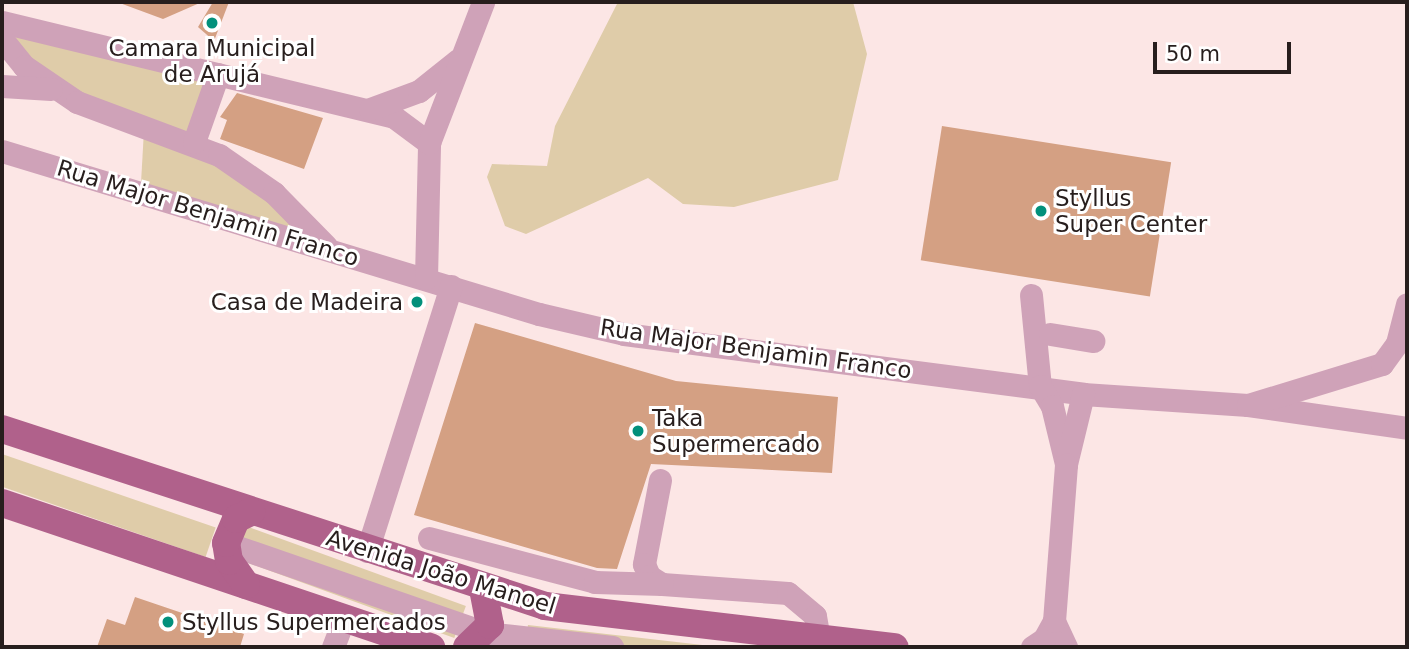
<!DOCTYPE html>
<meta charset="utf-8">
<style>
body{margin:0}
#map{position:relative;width:1409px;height:649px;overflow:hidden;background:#fce6e5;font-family:"DejaVu Sans",sans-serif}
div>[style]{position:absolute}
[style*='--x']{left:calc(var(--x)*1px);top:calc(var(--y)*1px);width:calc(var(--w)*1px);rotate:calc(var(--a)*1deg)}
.green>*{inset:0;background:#dfcca9;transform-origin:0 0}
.building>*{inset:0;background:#d4a083;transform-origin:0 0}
.minor>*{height:23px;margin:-11.5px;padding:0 11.5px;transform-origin:11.5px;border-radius:11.5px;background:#cfa2b8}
.major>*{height:28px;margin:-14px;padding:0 14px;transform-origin:14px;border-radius:14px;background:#b0618b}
.dots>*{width:19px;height:19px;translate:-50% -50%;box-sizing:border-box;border:4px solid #fff;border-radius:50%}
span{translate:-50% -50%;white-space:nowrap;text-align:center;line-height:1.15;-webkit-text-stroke:6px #fff;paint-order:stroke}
.poi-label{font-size:23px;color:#271e1d}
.left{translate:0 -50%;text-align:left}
.right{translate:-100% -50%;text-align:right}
.street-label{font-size:23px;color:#271e1d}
.frame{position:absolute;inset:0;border:4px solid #271e1d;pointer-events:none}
.scale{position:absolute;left:1153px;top:42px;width:138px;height:32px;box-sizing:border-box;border:4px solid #271e1d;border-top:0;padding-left:9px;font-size:21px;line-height:24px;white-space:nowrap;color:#271e1d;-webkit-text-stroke:5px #fff;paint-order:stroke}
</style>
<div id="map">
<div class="green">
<i style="clip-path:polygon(618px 2px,853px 2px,867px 54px,838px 180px,734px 207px,683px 204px,648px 178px,526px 234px,505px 226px,487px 177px,492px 164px,547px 166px,555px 126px)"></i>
<i style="clip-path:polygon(2px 28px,211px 81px,191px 134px,78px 95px,48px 77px)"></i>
<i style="clip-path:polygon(144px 130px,224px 162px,302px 232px,141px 183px)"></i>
<i style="left:2px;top:454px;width:226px;height:31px;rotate:19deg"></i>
<i style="left:246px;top:526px;width:234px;height:34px;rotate:20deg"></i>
<i style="clip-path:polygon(528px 625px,720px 647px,524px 647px)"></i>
</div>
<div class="building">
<i style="clip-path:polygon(117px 2px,202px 2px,163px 19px)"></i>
<i style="clip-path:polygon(213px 2px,229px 2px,214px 41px,198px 27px)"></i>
<i style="clip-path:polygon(237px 93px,323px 118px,304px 169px,220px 139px,227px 120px,220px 117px)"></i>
<i style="left:942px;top:126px;width:232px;height:136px;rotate:9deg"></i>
<i style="clip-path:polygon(475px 323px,676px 381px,838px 397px,832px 473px,651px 464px,617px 569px,597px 568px,414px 515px)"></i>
<i style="clip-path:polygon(135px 597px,244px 634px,240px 647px,97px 647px,107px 619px,125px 625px)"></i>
</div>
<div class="minor">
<i style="--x:2;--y:22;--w:403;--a:13.6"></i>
<i style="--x:394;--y:117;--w:44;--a:36.6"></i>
<i style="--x:2;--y:39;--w:35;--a:51"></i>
<i style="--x:24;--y:66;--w:64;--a:34.2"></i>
<i style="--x:77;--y:102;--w:152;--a:20.5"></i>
<i style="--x:219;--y:155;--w:67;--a:34.6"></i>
<i style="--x:274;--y:193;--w:74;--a:45.5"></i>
<i style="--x:2;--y:86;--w:49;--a:3.5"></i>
<i style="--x:370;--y:109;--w:52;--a:-20.2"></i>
<i style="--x:419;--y:91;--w:50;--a:-38.5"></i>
<i style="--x:194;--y:142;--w:72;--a:-70.6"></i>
<i style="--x:2;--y:151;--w:561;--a:16.89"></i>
<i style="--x:539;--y:314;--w:87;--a:13.2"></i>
<i style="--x:624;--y:334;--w:463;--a:7.4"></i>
<i style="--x:1083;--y:394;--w:165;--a:3.8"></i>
<i style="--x:1248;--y:405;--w:161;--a:8.2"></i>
<i style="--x:426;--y:278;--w:135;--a:-88.7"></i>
<i style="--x:429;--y:143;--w:151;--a:-69"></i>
<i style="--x:1031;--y:295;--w:91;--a:84.4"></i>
<i style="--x:1040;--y:386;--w:23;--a:59"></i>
<i style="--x:1052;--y:406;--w:60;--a:76.4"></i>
<i style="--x:1066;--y:464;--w:72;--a:-76.3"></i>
<i style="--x:1050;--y:334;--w:44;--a:9.2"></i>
<i style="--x:1248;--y:405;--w:140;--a:-17"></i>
<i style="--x:1382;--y:364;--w:26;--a:-54"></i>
<i style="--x:1397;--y:343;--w:40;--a:-75.6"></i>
<i style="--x:660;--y:480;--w:86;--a:100.8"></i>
<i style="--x:644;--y:564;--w:13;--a:67"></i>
<i style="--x:649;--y:576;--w:15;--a:32"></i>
<i style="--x:662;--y:584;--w:126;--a:4.1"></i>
<i style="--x:788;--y:593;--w:35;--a:40"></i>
<i style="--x:815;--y:616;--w:23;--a:80"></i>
<i style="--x:429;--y:538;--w:172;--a:14.8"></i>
<i style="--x:595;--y:582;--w:67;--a:1.7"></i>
<i style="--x:226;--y:543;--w:275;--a:19.1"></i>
<i style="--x:486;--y:633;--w:127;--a:6.3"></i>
<i style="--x:367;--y:551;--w:278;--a:-72.4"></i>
<i style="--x:1054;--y:621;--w:29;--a:65"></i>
<i style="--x:333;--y:647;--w:31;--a:-69"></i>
<i style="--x:1032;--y:647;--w:14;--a:-34"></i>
<i style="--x:1044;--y:639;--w:21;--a:-61"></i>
<i style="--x:1054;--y:621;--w:157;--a:-85.6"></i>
</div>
<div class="major">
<i style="--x:2;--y:429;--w:571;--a:18.05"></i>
<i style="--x:545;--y:606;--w:352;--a:6.7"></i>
<i style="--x:2;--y:503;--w:453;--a:18.6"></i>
<i style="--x:246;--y:585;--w:29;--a:-125"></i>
<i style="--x:229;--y:561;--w:18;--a:-99"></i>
<i style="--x:226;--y:543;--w:26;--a:-67"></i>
<i style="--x:236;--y:519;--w:17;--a:-25"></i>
<i style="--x:467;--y:647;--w:32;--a:-44"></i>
<i style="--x:490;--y:625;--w:36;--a:-101"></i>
</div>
<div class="dots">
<i style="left:212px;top:23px;background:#02907b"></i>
<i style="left:1041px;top:211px;background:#02907b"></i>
<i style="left:417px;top:302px;background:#02907b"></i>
<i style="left:638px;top:431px;background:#02907b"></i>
<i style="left:168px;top:622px;background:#02907b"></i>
</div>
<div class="poi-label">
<span style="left:212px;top:61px">Camara Municipal<br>de Arujá</span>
<span class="left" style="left:1055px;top:211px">Styllus<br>Super Center</span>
<span class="right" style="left:403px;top:302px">Casa de Madeira</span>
<span class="left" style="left:652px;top:431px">Taka<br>Supermercado</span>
<span class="left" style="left:182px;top:622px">Styllus Supermercados</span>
</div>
<div class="street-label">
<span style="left:208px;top:213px;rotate:17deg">Rua Major Benjamin Franco</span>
<span style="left:756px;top:349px;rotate:8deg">Rua Major Benjamin Franco</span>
<span style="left:441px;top:572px;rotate:17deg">Avenida João Manoel</span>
</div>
<div class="frame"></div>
<div class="scale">50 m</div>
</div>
